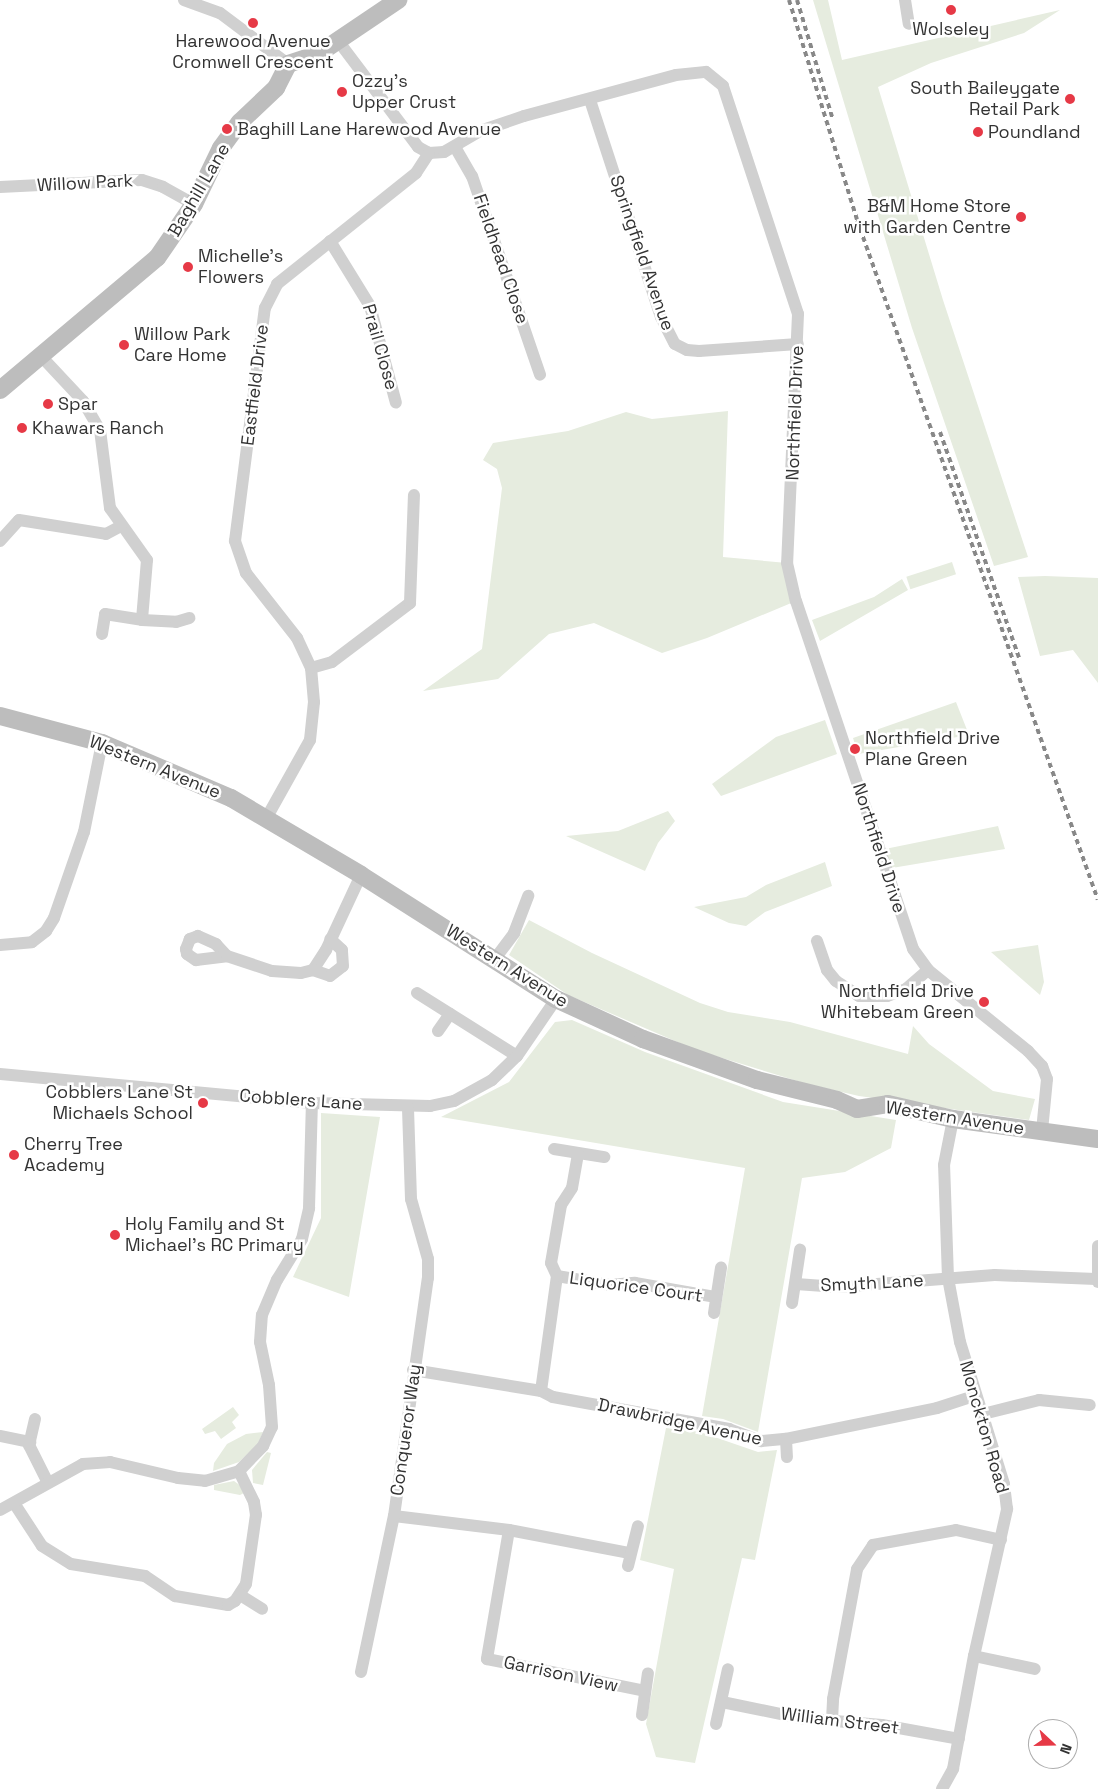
<!DOCTYPE html>
<style>
body{margin:0}
#map{position:relative;width:1098px;height:1789px;overflow:hidden;background:#fff;font-family:"Space Grotesk",sans-serif}
div>[style]{position:absolute}
[style*='--x']{left:calc(var(--x)*1px);top:calc(var(--y)*1px);width:calc(var(--w)*1px);rotate:calc(var(--a)*1deg)}
.green>*{inset:0;background:#e6ecdf;transform-origin:0 0}
.street>*{height:12px;margin:-6px;padding:0 6px;transform-origin:6px;border-radius:6px;background:#d0d0d0}
.secondary>*{height:18px;margin:-9px;padding:0 9px;transform-origin:9px;border-radius:9px;background:#bdbdbd}
.rail>*{height:4px;margin-top:-2px;transform-origin:0;background:repeating-linear-gradient(90deg,#888 0 5px,transparent 0 9px)}
.dots>*{width:14px;height:14px;translate:-50% -50%;box-sizing:border-box;border:2px solid #fff;border-radius:50%}
span{translate:-50% -50%;white-space:nowrap;text-align:center;line-height:1.15;-webkit-text-stroke:5px #fff;paint-order:stroke}
.poi-label{font-size:18px;color:#333}
.left{translate:0 -50%;text-align:left}
.right{translate:-100% -50%;text-align:right}
.street-label{font-size:18px;color:#333}
.north{position:absolute;left:1028px;top:1719px;width:50px;height:50px;box-sizing:border-box;background:#fff;border:1px solid #adadad;border-radius:50%;rotate:111deg;font-size:14px;font-weight:700;line-height:20px;text-align:center;color:#333}
.north::after{content:'';display:block;margin:auto;width:18px;height:22px;background:#e63946;clip-path:polygon(50% 0,100% 100%,50% 72%,0 100%)}
</style>
<div id="map">
<div class="green">
<i style="clip-path:polygon(813px 0,828px 0,842px 60px,1060px 10px,1024px 33px,931px 63px,878px 87px,943px 300px,1028px 557px,994px 566px,912px 328px)"></i>
<i style="clip-path:polygon(728px 411px,723px 557px,787px 563px,796px 601px,707px 638px,662px 653px,594px 623px,549px 634px,498px 679px,423px 691px,482px 649px,502px 488px,497px 469px,483px 460px,493px 443px,568px 431px,626px 412px,652px 419px)"></i>
<i style="left:952px;top:562px;width:13px;height:48px;rotate:72deg"></i>
<i style="clip-path:polygon(1045px 576px,1098px 578px,1098px 683px,1073px 650px,1040px 656px,1018px 577px)"></i>
<i style="clip-path:polygon(902px 579px,908px 590px,820px 641px,812px 620px,874px 597px)"></i>
<i style="clip-path:polygon(956px 702px,969px 735px,858px 754px,853px 738px)"></i>
<i style="clip-path:polygon(825px 720px,837px 754px,721px 796px,712px 784px,776px 737px)"></i>
<i style="clip-path:polygon(668px 811px,675px 821px,658px 843px,645px 871px,566px 836px,618px 831px)"></i>
<i style="clip-path:polygon(998px 826px,1005px 849px,886px 869px,880px 850px)"></i>
<i style="clip-path:polygon(825px 862px,832px 886px,765px 912px,746px 926px,729px 923px,694px 907px,746px 897px,766px 885px)"></i>
<i style="clip-path:polygon(529px 920px,592px 953px,700px 1003px,728px 1012px,790px 1022px,908px 1054px,913px 1026px,929px 1044px,993px 1091px,1035px 1099px,1029px 1120px,859px 1096px,807px 1084px,696px 1050px,568px 995px,509px 955px)"></i>
<i style="clip-path:polygon(1038px 945px,1044px 982px,1040px 995px,991px 952px)"></i>
<i style="clip-path:polygon(572px 1020px,645px 1052px,783px 1102px,896px 1120px,891px 1148px,845px 1172px,802px 1178px,758px 1432px,723px 1419px,702px 1416px,745px 1168px,441px 1117px,509px 1082px,555px 1022px)"></i>
<i style="clip-path:polygon(321px 1113px,380px 1117px,349px 1297px,293px 1277px,321px 1218px)"></i>
<i style="clip-path:polygon(233px 1407px,239px 1415px,232px 1422px,236px 1428px,221px 1439px,215px 1431px,205px 1434px,202px 1429px)"></i>
<i style="clip-path:polygon(666px 1428px,700px 1432px,758px 1452px,777px 1450px,755px 1560px,742px 1558px,695px 1763px,656px 1757px,646px 1724px,674px 1569px,640px 1560px)"></i>
<i style="clip-path:polygon(263px 1432px,258px 1444px,239px 1462px,213px 1471px,214px 1463px,227px 1444px,246px 1434px)"></i>
<i style="clip-path:polygon(267px 1452px,271px 1453px,263px 1485px,253px 1483px,252px 1470px)"></i>
<i style="clip-path:polygon(234px 1481px,241px 1486px,244px 1493px,240px 1495px,214px 1490px,214px 1485px)"></i>
</div>
<div class="street">
<i style="--x:184;--y:0;--w:38;--a:20"></i>
<i style="--x:220;--y:13;--w:85;--a:36.9"></i>
<i style="--x:905;--y:0;--w:24;--a:81"></i>
<i style="--x:339;--y:42;--w:131;--a:53"></i>
<i style="--x:418;--y:147;--w:13;--a:29"></i>
<i style="--x:429;--y:153;--w:15;--a:-4"></i>
<i style="--x:444;--y:152;--w:42;--a:-30.3"></i>
<i style="--x:480;--y:131;--w:46;--a:-18.8"></i>
<i style="--x:524;--y:116;--w:157;--a:-15.1"></i>
<i style="--x:676;--y:75;--w:30;--a:-6"></i>
<i style="--x:706;--y:72;--w:22;--a:39"></i>
<i style="--x:723;--y:86;--w:240;--a:71.8"></i>
<i style="--x:798;--y:314;--w:249;--a:92.5"></i>
<i style="--x:787;--y:563;--w:39;--a:77"></i>
<i style="--x:796;--y:601;--w:367;--a:71.4"></i>
<i style="--x:913;--y:949;--w:26;--a:54"></i>
<i style="--x:928;--y:970;--w:129;--a:39"></i>
<i style="--x:1028;--y:1051;--w:21;--a:47"></i>
<i style="--x:1042;--y:1066;--w:14;--a:69"></i>
<i style="--x:1047;--y:1079;--w:52;--a:95.5"></i>
<i style="--x:590;--y:100;--w:228;--a:71.9"></i>
<i style="--x:661;--y:317;--w:30;--a:63"></i>
<i style="--x:675;--y:344;--w:13;--a:27"></i>
<i style="--x:687;--y:350;--w:12;--a:5"></i>
<i style="--x:699;--y:351;--w:99;--a:-4"></i>
<i style="--x:455;--y:147;--w:34;--a:60"></i>
<i style="--x:472;--y:176;--w:210;--a:71.1"></i>
<i style="--x:0;--y:187;--w:142;--a:-2.8"></i>
<i style="--x:142;--y:180;--w:22;--a:18"></i>
<i style="--x:163;--y:187;--w:35;--a:29"></i>
<i style="--x:330;--y:241;--w:76;--a:58.4"></i>
<i style="--x:370;--y:306;--w:100;--a:75"></i>
<i style="--x:40;--y:355;--w:63;--a:46.9"></i>
<i style="--x:83;--y:401;--w:34;--a:60"></i>
<i style="--x:100;--y:430;--w:79;--a:82.7"></i>
<i style="--x:110;--y:508;--w:64;--a:54.6"></i>
<i style="--x:147;--y:560;--w:60;--a:94.8"></i>
<i style="--x:142;--y:620;--w:34;--a:3"></i>
<i style="--x:176;--y:622;--w:14;--a:-17"></i>
<i style="--x:0;--y:541;--w:28;--a:-48"></i>
<i style="--x:19;--y:520;--w:88;--a:9.1"></i>
<i style="--x:106;--y:534;--w:17;--a:-28"></i>
<i style="--x:102;--y:634;--w:20;--a:-81"></i>
<i style="--x:105;--y:614;--w:37;--a:9"></i>
<i style="--x:311;--y:668;--w:22;--a:-16"></i>
<i style="--x:332;--y:662;--w:98;--a:-37.1"></i>
<i style="--x:410;--y:603;--w:108;--a:-87.9"></i>
<i style="--x:267;--y:817;--w:88;--a:-60.8"></i>
<i style="--x:310;--y:740;--w:38;--a:-84"></i>
<i style="--x:314;--y:702;--w:34;--a:-95"></i>
<i style="--x:311;--y:668;--w:33;--a:-115"></i>
<i style="--x:297;--y:638;--w:83;--a:-128.1"></i>
<i style="--x:246;--y:573;--w:34;--a:-109"></i>
<i style="--x:235;--y:541;--w:235;--a:-82.7"></i>
<i style="--x:265;--y:308;--w:27;--a:-63"></i>
<i style="--x:277;--y:284;--w:178;--a:-38.6"></i>
<i style="--x:416;--y:173;--w:24;--a:-57"></i>
<i style="--x:817;--y:941;--w:31;--a:71"></i>
<i style="--x:827;--y:970;--w:14;--a:51"></i>
<i style="--x:836;--y:981;--w:27;--a:33"></i>
<i style="--x:859;--y:996;--w:28;--a:0"></i>
<i style="--x:887;--y:996;--w:20;--a:-20"></i>
<i style="--x:906;--y:989;--w:29;--a:-41"></i>
<i style="--x:0;--y:945;--w:32;--a:-5"></i>
<i style="--x:32;--y:942;--w:18;--a:-38"></i>
<i style="--x:46;--y:931;--w:15;--a:-58"></i>
<i style="--x:54;--y:918;--w:91;--a:-70.8"></i>
<i style="--x:84;--y:832;--w:91;--a:-78.6"></i>
<i style="--x:227;--y:956;--w:16;--a:-133"></i>
<i style="--x:216;--y:944;--w:20;--a:-156"></i>
<i style="--x:198;--y:936;--w:9;--a:159"></i>
<i style="--x:190;--y:939;--w:11;--a:112"></i>
<i style="--x:186;--y:949;--w:5;--a:79"></i>
<i style="--x:187;--y:954;--w:11;--a:34"></i>
<i style="--x:196;--y:960;--w:31;--a:-7"></i>
<i style="--x:227;--y:956;--w:47;--a:18.4"></i>
<i style="--x:272;--y:971;--w:29;--a:4"></i>
<i style="--x:301;--y:973;--w:12;--a:-14"></i>
<i style="--x:313;--y:970;--w:24;--a:-57"></i>
<i style="--x:326;--y:950;--w:83;--a:-65"></i>
<i style="--x:494;--y:960;--w:34;--a:-53"></i>
<i style="--x:514;--y:933;--w:40;--a:-69"></i>
<i style="--x:313;--y:970;--w:18;--a:19"></i>
<i style="--x:330;--y:976;--w:16;--a:-38"></i>
<i style="--x:343;--y:966;--w:16;--a:-94"></i>
<i style="--x:342;--y:950;--w:16;--a:-137"></i>
<i style="--x:417;--y:993;--w:118;--a:32.2"></i>
<i style="--x:438;--y:1031;--w:21;--a:-55"></i>
<i style="--x:0;--y:1074;--w:313;--a:5.3"></i>
<i style="--x:312;--y:1103;--w:118;--a:1.5"></i>
<i style="--x:430;--y:1106;--w:25;--a:-12"></i>
<i style="--x:454;--y:1101;--w:43;--a:-28.9"></i>
<i style="--x:492;--y:1080;--w:35;--a:-44"></i>
<i style="--x:517;--y:1056;--w:69;--a:-55.6"></i>
<i style="--x:554;--y:1149;--w:51;--a:9.1"></i>
<i style="--x:1098;--y:1246;--w:36;--a:90"></i>
<i style="--x:557;--y:1276;--w:54;--a:9.6"></i>
<i style="--x:610;--y:1285;--w:25;--a:-5"></i>
<i style="--x:635;--y:1283;--w:81;--a:9.9"></i>
<i style="--x:796;--y:1284;--w:42;--a:4.1"></i>
<i style="--x:838;--y:1287;--w:157;--a:-4.4"></i>
<i style="--x:995;--y:1275;--w:101;--a:2.3"></i>
<i style="--x:792;--y:1303;--w:54;--a:-81.4"></i>
<i style="--x:714;--y:1313;--w:46;--a:-81.2"></i>
<i style="--x:413;--y:1370;--w:130;--a:9.3"></i>
<i style="--x:541;--y:1391;--w:13;--a:27"></i>
<i style="--x:553;--y:1397;--w:179;--a:10.3"></i>
<i style="--x:729;--y:1429;--w:34;--a:21"></i>
<i style="--x:761;--y:1441;--w:25;--a:-5"></i>
<i style="--x:786;--y:1439;--w:154;--a:-11.6"></i>
<i style="--x:937;--y:1408;--w:40;--a:-18"></i>
<i style="--x:541;--y:1391;--w:116;--a:-82.1"></i>
<i style="--x:557;--y:1276;--w:14;--a:-115"></i>
<i style="--x:551;--y:1263;--w:59;--a:-80.2"></i>
<i style="--x:561;--y:1205;--w:20;--a:-57"></i>
<i style="--x:572;--y:1188;--w:35;--a:-80"></i>
<i style="--x:983;--y:1414;--w:58;--a:-14"></i>
<i style="--x:1039;--y:1400;--w:51;--a:5.6"></i>
<i style="--x:35;--y:1419;--w:27;--a:103"></i>
<i style="--x:29;--y:1445;--w:42;--a:63.4"></i>
<i style="--x:1;--y:1436;--w:30;--a:12"></i>
<i style="--x:786;--y:1439;--w:18;--a:87"></i>
<i style="--x:14;--y:1503;--w:51;--a:56.9"></i>
<i style="--x:42;--y:1546;--w:34;--a:32"></i>
<i style="--x:71;--y:1564;--w:75;--a:9.2"></i>
<i style="--x:145;--y:1576;--w:36;--a:34"></i>
<i style="--x:175;--y:1596;--w:54;--a:9.6"></i>
<i style="--x:228;--y:1605;--w:8;--a:-30"></i>
<i style="--x:235;--y:1601;--w:20;--a:-57"></i>
<i style="--x:246;--y:1584;--w:70;--a:-81.8"></i>
<i style="--x:256;--y:1515;--w:13;--a:-99"></i>
<i style="--x:254;--y:1502;--w:34;--a:-116"></i>
<i style="--x:0;--y:1510;--w:95;--a:-29"></i>
<i style="--x:83;--y:1464;--w:27;--a:-4"></i>
<i style="--x:110;--y:1462;--w:70;--a:13.2"></i>
<i style="--x:178;--y:1478;--w:27;--a:6"></i>
<i style="--x:205;--y:1481;--w:35;--a:-16"></i>
<i style="--x:239;--y:1471;--w:35;--a:-46"></i>
<i style="--x:263;--y:1446;--w:21;--a:-65"></i>
<i style="--x:272;--y:1427;--w:42;--a:-94.1"></i>
<i style="--x:269;--y:1385;--w:44;--a:-101.8"></i>
<i style="--x:260;--y:1342;--w:27;--a:-86"></i>
<i style="--x:262;--y:1315;--w:38;--a:-67"></i>
<i style="--x:277;--y:1280;--w:48;--a:-58.6"></i>
<i style="--x:302;--y:1239;--w:32;--a:-77"></i>
<i style="--x:309;--y:1208;--w:105;--a:-88.4"></i>
<i style="--x:394;--y:1516;--w:116;--a:6.9"></i>
<i style="--x:509;--y:1530;--w:123;--a:10.8"></i>
<i style="--x:509;--y:1530;--w:131;--a:99.7"></i>
<i style="--x:487;--y:1659;--w:161;--a:11.4"></i>
<i style="--x:628;--y:1566;--w:41;--a:-76"></i>
<i style="--x:240;--y:1595;--w:26;--a:32"></i>
<i style="--x:974;--y:1656;--w:62;--a:12"></i>
<i style="--x:361;--y:1672;--w:159;--a:-78.1"></i>
<i style="--x:394;--y:1516;--w:240;--a:-81.9"></i>
<i style="--x:428;--y:1278;--w:19;--a:-90"></i>
<i style="--x:428;--y:1259;--w:62;--a:-105.8"></i>
<i style="--x:411;--y:1199;--w:91;--a:-91.9"></i>
<i style="--x:722;--y:1702;--w:80;--a:11.6"></i>
<i style="--x:800;--y:1718;--w:82;--a:4.9"></i>
<i style="--x:882;--y:1725;--w:78;--a:10.3"></i>
<i style="--x:642;--y:1715;--w:42;--a:-81.9"></i>
<i style="--x:832;--y:1720;--w:21;--a:-87"></i>
<i style="--x:833;--y:1699;--w:132;--a:-79.5"></i>
<i style="--x:857;--y:1569;--w:29;--a:-56"></i>
<i style="--x:873;--y:1545;--w:84;--a:-10.2"></i>
<i style="--x:956;--y:1530;--w:46;--a:12.5"></i>
<i style="--x:716;--y:1724;--w:56;--a:-77.7"></i>
<i style="--x:942;--y:1789;--w:23;--a:-61"></i>
<i style="--x:953;--y:1769;--w:115;--a:-79.5"></i>
<i style="--x:974;--y:1656;--w:151;--a:-77.3"></i>
<i style="--x:1007;--y:1509;--w:25;--a:-97"></i>
<i style="--x:1004;--y:1484;--w:149;--a:-107.2"></i>
<i style="--x:960;--y:1342;--w:65;--a:-100.6"></i>
<i style="--x:948;--y:1278;--w:113;--a:-92"></i>
<i style="--x:944;--y:1165;--w:47;--a:-78.9"></i>
</div>
<div class="secondary">
<i style="--x:0;--y:390;--w:205;--a:-40.1"></i>
<i style="--x:157;--y:258;--w:65;--a:-55.6"></i>
<i style="--x:194;--y:204;--w:62;--a:-64.3"></i>
<i style="--x:221;--y:148;--w:32;--a:-54"></i>
<i style="--x:240;--y:122;--w:50;--a:-43.4"></i>
<i style="--x:276;--y:88;--w:27;--a:-63"></i>
<i style="--x:288;--y:64;--w:32;--a:-18"></i>
<i style="--x:318;--y:54;--w:97;--a:-34"></i>
<i style="--x:0;--y:716;--w:106;--a:14.8"></i>
<i style="--x:102;--y:743;--w:140;--a:23.1"></i>
<i style="--x:231;--y:798;--w:151;--a:30.6"></i>
<i style="--x:361;--y:875;--w:231;--a:32.5"></i>
<i style="--x:556;--y:999;--w:96;--a:24.7"></i>
<i style="--x:643;--y:1039;--w:121;--a:19.8"></i>
<i style="--x:757;--y:1080;--w:82;--a:14"></i>
<i style="--x:837;--y:1100;--w:22;--a:24"></i>
<i style="--x:857;--y:1109;--w:31;--a:-9"></i>
<i style="--x:888;--y:1104;--w:67;--a:13"></i>
<i style="--x:953;--y:1119;--w:146;--a:7.9"></i>
</div>
<div class="rail">
<i style="--x:789;--y:0;--w:230;--a:72.8"></i>
<i style="--x:857;--y:220;--w:721;--a:70.49"></i>
<i style="--x:797;--y:0;--w:125;--a:73.3"></i>
<i style="--x:940;--y:432;--w:239;--a:70.7"></i>
</div>
<div class="dots">
<i style="left:951px;top:10px;background:#e63946"></i>
<i style="left:253px;top:23px;background:#e63946"></i>
<i style="left:342px;top:92px;background:#e63946"></i>
<i style="left:1070px;top:99px;background:#e63946"></i>
<i style="left:227px;top:129px;background:#e63946"></i>
<i style="left:978px;top:132px;background:#e63946"></i>
<i style="left:1021px;top:217px;background:#e63946"></i>
<i style="left:188px;top:267px;background:#e63946"></i>
<i style="left:124px;top:345px;background:#e63946"></i>
<i style="left:48px;top:404px;background:#e63946"></i>
<i style="left:22px;top:428px;background:#e63946"></i>
<i style="left:855px;top:749px;background:#e63946"></i>
<i style="left:984px;top:1002px;background:#e63946"></i>
<i style="left:203px;top:1103px;background:#e63946"></i>
<i style="left:14px;top:1155px;background:#e63946"></i>
<i style="left:115px;top:1235px;background:#e63946"></i>
</div>
<div class="poi-label">
<span style="left:951px;top:29px">Wolseley</span>
<span style="left:253px;top:52px">Harewood Avenue<br>Cromwell Crescent</span>
<span class="left" style="left:352px;top:92px">Ozzy's<br>Upper Crust</span>
<span class="right" style="left:1060px;top:99px">South Baileygate<br>Retail Park</span>
<span class="left" style="left:237px;top:129px">Baghill Lane Harewood Avenue</span>
<span class="left" style="left:988px;top:132px">Poundland</span>
<span class="right" style="left:1011px;top:217px">B&amp;M Home Store<br>with Garden Centre</span>
<span class="left" style="left:198px;top:267px">Michelle's<br>Flowers</span>
<span class="left" style="left:134px;top:345px">Willow Park<br>Care Home</span>
<span class="left" style="left:58px;top:404px">Spar</span>
<span class="left" style="left:32px;top:428px">Khawars Ranch</span>
<span class="left" style="left:865px;top:749px">Northfield Drive<br>Plane Green</span>
<span class="right" style="left:974px;top:1002px">Northfield Drive<br>Whitebeam Green</span>
<span class="right" style="left:193px;top:1103px">Cobblers Lane St<br>Michaels School</span>
<span class="left" style="left:24px;top:1155px">Cherry Tree<br>Academy</span>
<span class="left" style="left:125px;top:1235px">Holy Family and St<br>Michael's RC Primary</span>
</div>
<div class="street-label">
<span style="left:85px;top:183px;rotate:-3deg">Willow Park</span>
<span style="left:199px;top:190px;rotate:-60deg">Baghill Lane</span>
<span style="left:642px;top:253px;rotate:71deg">Springfield Avenue</span>
<span style="left:501px;top:259px;rotate:71deg">Fieldhead Close</span>
<span style="left:380px;top:347px;rotate:74deg">Prail Close</span>
<span style="left:255px;top:385px;rotate:-83deg">Eastfield Drive</span>
<span style="left:795px;top:413px;rotate:-88deg">Northfield Drive</span>
<span style="left:155px;top:767px;rotate:22deg">Western Avenue</span>
<span style="left:879px;top:848px;rotate:72deg">Northfield Drive</span>
<span style="left:507px;top:966px;rotate:32deg">Western Avenue</span>
<span style="left:301px;top:1100px;rotate:4deg">Cobblers Lane</span>
<span style="left:955px;top:1118px;rotate:9deg">Western Avenue</span>
<span style="left:872px;top:1283px;rotate:-3deg">Smyth Lane</span>
<span style="left:636px;top:1287px;rotate:8deg">Liquorice Court</span>
<span style="left:680px;top:1422px;rotate:12deg">Drawbridge Avenue</span>
<span style="left:984px;top:1427px;rotate:74deg">Monckton Road</span>
<span style="left:406px;top:1430px;rotate:-82deg">Conqueror Way</span>
<span style="left:561px;top:1674px;rotate:12deg">Garrison View</span>
<span style="left:840px;top:1721px;rotate:7deg">William Street</span>
</div>
<div class="north">N</div>
</div>
